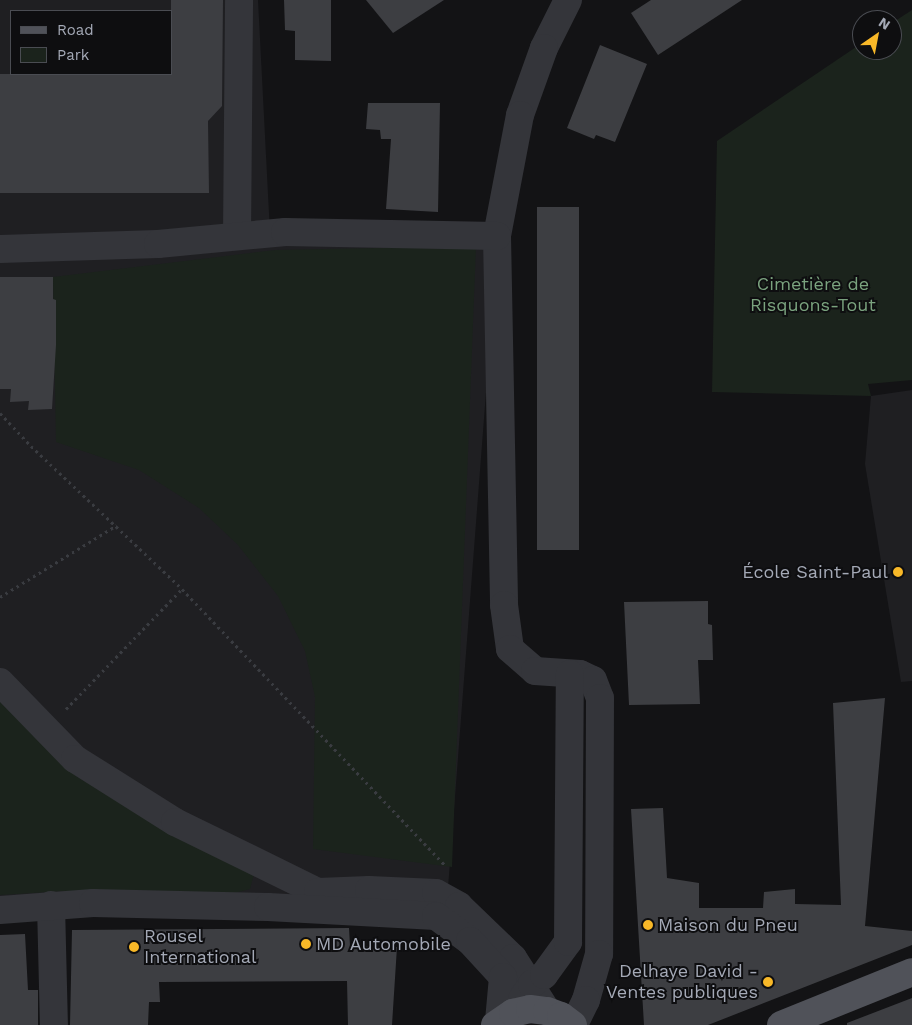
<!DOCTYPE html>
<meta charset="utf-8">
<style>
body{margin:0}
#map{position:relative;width:912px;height:1025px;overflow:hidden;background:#131315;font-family:"Work Sans",sans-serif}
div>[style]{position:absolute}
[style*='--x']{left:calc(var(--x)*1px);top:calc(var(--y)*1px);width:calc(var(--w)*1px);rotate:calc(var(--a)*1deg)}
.built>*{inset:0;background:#1f1f22}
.green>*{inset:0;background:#1b231c}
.building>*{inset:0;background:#3d3e42;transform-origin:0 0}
.path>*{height:3px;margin-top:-1.5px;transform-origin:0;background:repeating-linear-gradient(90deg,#3a3c41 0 2.5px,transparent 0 6.5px)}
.street>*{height:28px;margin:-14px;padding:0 14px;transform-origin:14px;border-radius:14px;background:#34353a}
.primary>*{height:28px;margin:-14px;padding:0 14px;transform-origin:14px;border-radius:14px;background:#505259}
.dots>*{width:14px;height:14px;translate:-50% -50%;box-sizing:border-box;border:2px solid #0e0e10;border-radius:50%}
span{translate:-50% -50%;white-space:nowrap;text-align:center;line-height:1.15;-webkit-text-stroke:4px #0e0e10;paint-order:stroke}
.park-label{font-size:18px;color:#7aa27e}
.poi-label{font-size:18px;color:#a4a9b6}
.right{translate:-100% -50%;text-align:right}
.left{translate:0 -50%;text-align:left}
.legend{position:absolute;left:10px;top:10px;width:162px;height:65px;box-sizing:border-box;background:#0e0e10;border:1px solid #4a4c52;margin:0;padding:6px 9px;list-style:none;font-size:15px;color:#a4a9b6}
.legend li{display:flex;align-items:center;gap:10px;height:25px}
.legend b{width:25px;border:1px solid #4a4c52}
.north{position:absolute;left:852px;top:10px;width:50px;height:50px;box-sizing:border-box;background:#0e0e10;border:1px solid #4a4c52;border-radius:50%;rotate:33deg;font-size:14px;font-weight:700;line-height:20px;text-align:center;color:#a4a9b6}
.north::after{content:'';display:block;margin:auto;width:18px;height:22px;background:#f8b828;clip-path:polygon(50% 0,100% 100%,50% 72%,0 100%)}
</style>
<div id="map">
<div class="built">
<i style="clip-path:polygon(evenodd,0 0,258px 0,270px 233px,497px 249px,448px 888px,0 917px,0 0,11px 11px,171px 11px,171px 74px,11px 74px,11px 11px)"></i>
<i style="clip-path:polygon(912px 390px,912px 681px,901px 682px,865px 464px,871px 396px)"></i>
</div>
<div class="green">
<i style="clip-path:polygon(912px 10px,912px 380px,868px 384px,871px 396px,712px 392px,717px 141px,862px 43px,862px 50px,892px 50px,892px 23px)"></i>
<i style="clip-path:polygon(476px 246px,452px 867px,313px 849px,315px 697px,305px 651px,278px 596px,238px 545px,199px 508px,139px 470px,56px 442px,53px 277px,275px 250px)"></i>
<i style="clip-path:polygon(0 702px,76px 776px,176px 837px,254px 874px,250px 889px,231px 894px,67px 891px,0 895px)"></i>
</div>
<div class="building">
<i style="clip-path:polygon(171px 0,223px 0,222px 106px,208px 121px,209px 193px,0 193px,0 74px,171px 74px)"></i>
<i style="clip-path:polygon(284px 0,331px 0,331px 61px,295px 60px,295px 31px,285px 30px)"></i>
<i style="clip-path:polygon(366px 0,444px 0,393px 33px)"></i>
<i style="clip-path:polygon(651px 0,742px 0,658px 55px,631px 13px)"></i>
<i style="clip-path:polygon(600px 45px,647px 64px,615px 142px,596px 135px,594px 139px,567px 128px)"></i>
<i style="clip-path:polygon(368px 103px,440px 103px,438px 212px,386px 209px,391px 139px,381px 139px,380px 130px,366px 129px)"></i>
<i style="left:537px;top:207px;width:42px;height:343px"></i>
<i style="clip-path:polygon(0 277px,53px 277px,53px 299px,56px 300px,56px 345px,52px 409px,28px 410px,29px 401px,10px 402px,11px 389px,0 389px)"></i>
<i style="clip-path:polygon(708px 601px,708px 624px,712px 625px,713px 660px,698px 660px,700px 704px,629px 705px,624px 602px)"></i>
<i style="clip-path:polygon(885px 698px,865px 926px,912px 931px,912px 945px,708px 1025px,644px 1025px,631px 809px,663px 808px,667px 878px,699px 883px,699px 908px,763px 908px,764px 892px,795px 889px,795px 904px,841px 905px,833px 703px)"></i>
<i style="clip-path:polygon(349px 928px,350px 946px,397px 947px,392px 1025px,348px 1025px,347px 981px,159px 982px,160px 1002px,149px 1002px,148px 1025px,70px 1025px,72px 930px)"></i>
<i style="clip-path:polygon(25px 934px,28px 990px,38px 990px,38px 1025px,0 1025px,0 935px)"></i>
<i style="clip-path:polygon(912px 998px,912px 1025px,847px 1025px,847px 1023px)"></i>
</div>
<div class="path">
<i style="--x:0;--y:413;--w:45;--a:46.8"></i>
<i style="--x:31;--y:446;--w:208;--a:43.4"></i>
<i style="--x:182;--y:589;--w:383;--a:46.4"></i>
<i style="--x:0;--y:597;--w:137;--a:-31.6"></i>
<i style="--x:66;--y:709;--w:167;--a:-46"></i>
</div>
<div class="street">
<i style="--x:568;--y:0;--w:54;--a:116.6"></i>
<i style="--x:544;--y:48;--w:71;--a:109.7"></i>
<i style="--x:520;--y:115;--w:123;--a:100.8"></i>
<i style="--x:497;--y:236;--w:369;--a:88.9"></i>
<i style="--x:504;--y:605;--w:44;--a:82.2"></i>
<i style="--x:510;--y:649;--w:33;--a:41"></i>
<i style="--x:535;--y:671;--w:45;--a:3.8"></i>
<i style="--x:580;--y:674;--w:14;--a:25"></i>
<i style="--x:593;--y:680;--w:19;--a:69"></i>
<i style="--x:600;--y:698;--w:256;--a:90.2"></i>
<i style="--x:599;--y:954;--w:48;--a:105.8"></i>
<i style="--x:586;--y:1000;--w:28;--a:116"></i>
<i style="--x:237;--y:236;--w:236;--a:-89.5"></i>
<i style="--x:0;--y:249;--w:158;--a:-1.8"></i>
<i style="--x:158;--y:244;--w:128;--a:-5.4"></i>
<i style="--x:285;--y:232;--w:212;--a:1.1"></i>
<i style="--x:0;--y:682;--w:107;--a:45.8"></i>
<i style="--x:75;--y:759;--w:118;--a:32.2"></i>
<i style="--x:175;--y:822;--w:159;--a:26.1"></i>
<i style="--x:318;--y:892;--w:51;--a:-2.2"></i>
<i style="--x:369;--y:890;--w:67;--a:2.6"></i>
<i style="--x:436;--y:893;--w:26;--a:29"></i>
<i style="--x:459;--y:906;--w:75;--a:43.9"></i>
<i style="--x:513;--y:958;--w:63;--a:57.3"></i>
<i style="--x:51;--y:905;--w:120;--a:88.6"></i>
<i style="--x:0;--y:910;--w:93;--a:-4.3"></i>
<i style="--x:93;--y:903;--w:175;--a:1.3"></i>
<i style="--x:268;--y:907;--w:168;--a:3.1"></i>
<i style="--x:436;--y:916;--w:42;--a:36.3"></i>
<i style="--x:470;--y:941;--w:49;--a:47.5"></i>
<i style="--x:503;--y:977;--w:44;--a:95.2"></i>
<i style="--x:522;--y:999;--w:18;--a:-56"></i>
<i style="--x:532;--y:984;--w:15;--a:-37"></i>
<i style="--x:544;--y:975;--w:41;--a:-54"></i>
<i style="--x:568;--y:942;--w:268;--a:-89.6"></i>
</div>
<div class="primary">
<i style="--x:495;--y:1025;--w:22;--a:-34"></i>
<i style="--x:513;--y:1013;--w:17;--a:-13"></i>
<i style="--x:530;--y:1009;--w:17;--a:7"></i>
<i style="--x:547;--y:1011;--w:15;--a:20"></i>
<i style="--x:561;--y:1016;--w:15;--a:37"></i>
<i style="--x:781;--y:1025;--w:141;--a:-22"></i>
</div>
<div class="dots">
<i style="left:898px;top:572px;background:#f8b828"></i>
<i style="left:648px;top:925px;background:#f8b828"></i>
<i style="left:306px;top:944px;background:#f8b828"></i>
<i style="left:134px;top:947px;background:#f8b828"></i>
<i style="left:768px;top:982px;background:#f8b828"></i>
</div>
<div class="park-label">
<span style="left:813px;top:295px">Cimetière de<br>Risquons-Tout</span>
</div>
<div class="poi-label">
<span class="right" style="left:888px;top:572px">École Saint-Paul</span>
<span class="left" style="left:658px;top:925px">Maison du Pneu</span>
<span class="left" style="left:144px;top:947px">Rousel<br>International</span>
<span class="left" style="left:316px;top:944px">MD Automobile</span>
<span class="right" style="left:758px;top:982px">Delhaye David -<br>Ventes publiques</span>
</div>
<ul class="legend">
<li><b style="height:6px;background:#505259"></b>Road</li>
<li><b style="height:14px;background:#1b231c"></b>Park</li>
</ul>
<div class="north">N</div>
</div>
